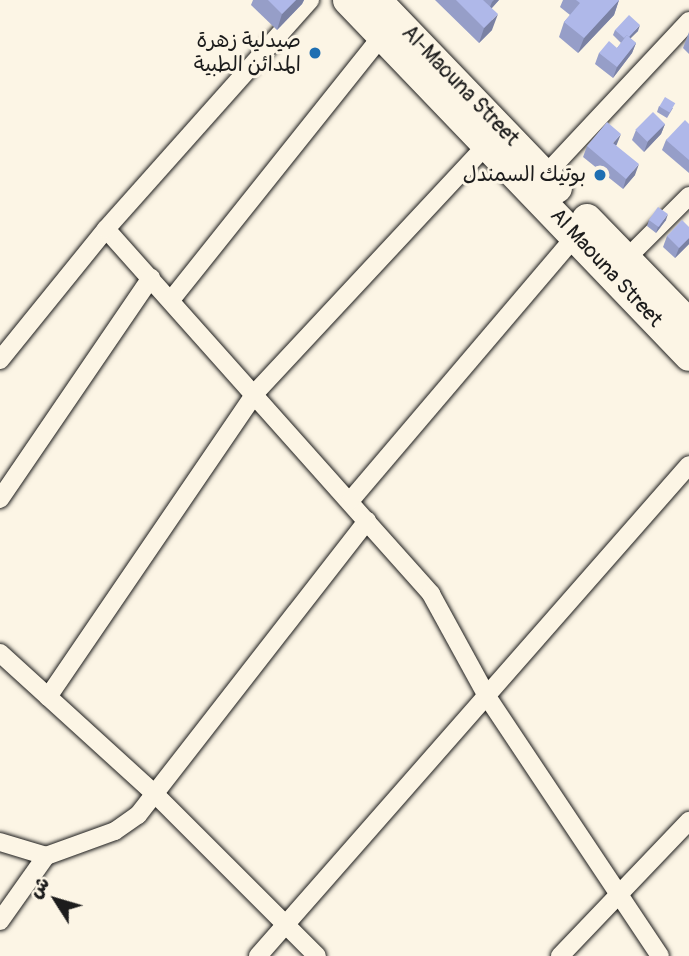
<!DOCTYPE html>
<meta charset="utf-8">
<style>
body{margin:0}
#map{position:relative;width:689px;height:956px;overflow:hidden;background:#fcf5e5;font-family:Pangolin,"Playpen Sans Arabic",sans-serif}
div>[style]{position:absolute}
[style*='--x']{left:calc(var(--x)*1px);top:calc(var(--y)*1px);width:calc(var(--w)*1px);rotate:calc(var(--a)*1deg)}
.roads{filter:drop-shadow(0 0 2px #1c1c1c) drop-shadow(0 0 2px #1c1c1c)}
.minor>*{height:18px;margin:-9px;padding:0 9px;transform-origin:9px;border-radius:9px;background:#fcf5e5}
.trunk>*{height:30px;margin:-15px;padding:0 15px;transform-origin:15px;border-radius:15px;background:#fcf5e5}
.wall>*{inset:0;background:#969ec8}
.shaded-wall>*{inset:0;background:#7a81a3}
.building>*{inset:0;background:#afb8e9;transform-origin:0 0}
.dots>*{width:19px;height:19px;translate:-50% -50%;box-sizing:border-box;border:4px solid #fcf5e5;border-radius:50%}
span{translate:-50% -50%;white-space:nowrap;text-align:center;line-height:1.15;-webkit-text-stroke:6px #fcf5e5;paint-order:stroke}
.poi-label{font-size:21px;color:#1c1c1c}
.right{translate:-100% -50%;text-align:right}
.street-label{font-size:21px;color:#1c1c1c}
.north{position:absolute;left:21px;top:865px;width:70px;height:70px;-webkit-text-stroke:5px #fcf5e5;paint-order:stroke;rotate:307deg;font-size:19px;font-weight:700;line-height:28px;text-align:center;color:#1c1c1c}
.north::after{content:'';display:block;margin:auto;width:24px;height:32px;background:#1c1c1c;clip-path:polygon(50% 0,100% 100%,50% 72%,0 100%)}
</style>
<div id="map">
<div class="roads">
<div class="minor">
<i style="--x:545;--y:175;--w:211;--a:-46.9"></i>
<i style="--x:106;--y:229;--w:489;--a:48.3"></i>
<i style="--x:431;--y:594;--w:119;--a:61.3"></i>
<i style="--x:488;--y:698;--w:310;--a:56.3"></i>
<i style="--x:626;--y:259;--w:89;--a:-45"></i>
<i style="--x:171;--y:300;--w:338;--a:-51.4"></i>
<i style="--x:0;--y:360;--w:169;--a:-51"></i>
<i style="--x:106;--y:229;--w:307;--a:-48.3"></i>
<i style="--x:0;--y:499;--w:268;--a:-55.7"></i>
<i style="--x:350;--y:501;--w:349;--a:-49.6"></i>
<i style="--x:0;--y:653;--w:210;--a:42.3"></i>
<i style="--x:155;--y:794;--w:229;--a:45"></i>
<i style="--x:48;--y:697;--w:369;--a:-55.7"></i>
<i style="--x:256;--y:392;--w:338;--a:-47"></i>
<i style="--x:0;--y:842;--w:48;--a:16.9"></i>
<i style="--x:0;--y:921;--w:80;--a:-54.7"></i>
<i style="--x:46;--y:856;--w:73;--a:-19.9"></i>
<i style="--x:115;--y:831;--w:28;--a:-35"></i>
<i style="--x:138;--y:815;--w:373;--a:-52.1"></i>
<i style="--x:258;--y:956;--w:653;--a:-48.72"></i>
<i style="--x:560;--y:956;--w:187;--a:-46.3"></i>
</div>
<div class="trunk">
<i style="--x:348;--y:0;--w:493;--a:46.2"></i>
<i style="--x:376;--y:0;--w:261;--a:46.1"></i>
<i style="--x:587;--y:219;--w:146;--a:45.8"></i>
</div>
</div>
<div class="wall">
<i style="clip-path:polygon(253px 0,304px 0,302px 4px,277px 30px,251px 5px)"></i>
<i style="clip-path:polygon(435px 0,499px 0,492px 8px,492px 30px,479px 43px)"></i>
<i style="clip-path:polygon(563px 0,619px 0,614px 15px,578px 53px,559px 37px,564px 22px,570px 15px,560px 7px)"></i>
<i style="clip-path:polygon(615px 30px,638px 31px,630px 38px,636px 43px,632px 53px,613px 78px,595px 64px,599px 53px,617px 48px,621px 43px,613px 35px)"></i>
<i style="clip-path:polygon(689px 32px,689px 54px,683px 48px)"></i>
<i style="clip-path:polygon(659px 106px,673px 108px,667px 118px,657px 112px)"></i>
<i style="clip-path:polygon(665px 124px,661px 134px,644px 152px,632px 140px,636px 130px)"></i>
<i style="clip-path:polygon(689px 124px,689px 173px,662px 150px,666px 140px)"></i>
<i style="clip-path:polygon(617px 144px,616px 146px,635px 175px,623px 189px,583px 157px,587px 146px)"></i>
<i style="clip-path:polygon(649px 220px,666px 220px,656px 233px,647px 226px)"></i>
<i style="clip-path:polygon(689px 227px,689px 244px,675px 258px,663px 247px,667px 236px)"></i>
</div>
<div class="shaded-wall">
<i style="clip-path:polygon(296px 0,304px 0,302px 4px,277px 30px,282px 14px)"></i>
<i style="clip-path:polygon(494px 0,499px 0,488px 12px,492px 2px)"></i>
<i style="clip-path:polygon(619px 0,614px 15px,578px 53px,584px 38px)"></i>
<i style="clip-path:polygon(498px 14px,492px 30px,479px 43px,484px 28px)"></i>
<i style="clip-path:polygon(640px 25px,638px 31px,624px 45px,626px 40px)"></i>
<i style="clip-path:polygon(636px 43px,632px 53px,613px 78px,617px 67px)"></i>
<i style="clip-path:polygon(665px 124px,661px 134px,644px 152px,648px 141px)"></i>
<i style="clip-path:polygon(621px 134px,617px 144px,609px 154px,613px 143px)"></i>
<i style="clip-path:polygon(639px 164px,635px 175px,623px 189px,626px 179px)"></i>
<i style="clip-path:polygon(668px 214px,666px 220px,656px 233px,658px 227px)"></i>
<i style="clip-path:polygon(689px 238px,689px 244px,675px 258px,679px 248px)"></i>
</div>
<div class="building">
<i style="clip-path:polygon(268px 0,296px 0,282px 14px)"></i>
<i style="clip-path:polygon(456px 0,483px 0,498px 14px,484px 28px)"></i>
<i style="clip-path:polygon(576px 0,619px 0,584px 38px,564px 22px,580px 3px)"></i>
<i style="clip-path:polygon(629px 15px,640px 25px,629px 37px,627px 35px,624px 38px,615px 30px)"></i>
<i style="clip-path:polygon(627px 35px,636px 43px,617px 67px,599px 53px,609px 41px,617px 48px)"></i>
<i style="left:665px;top:97px;width:12px;height:11px;rotate:31deg"></i>
<i style="left:653px;top:112px;width:17px;height:25px;rotate:45deg"></i>
<i style="clip-path:polygon(685px 120px,689px 124px,689px 160px,666px 140px)"></i>
<i style="clip-path:polygon(607px 122px,621px 134px,613px 143px,639px 164px,626px 179px,587px 146px)"></i>
<i style="left:658px;top:207px;width:12px;height:16px;rotate:35deg"></i>
<i style="clip-path:polygon(682px 220px,689px 227px,689px 238px,679px 248px,667px 236px)"></i>
</div>
<div class="dots">
<i style="left:315px;top:53px;background:#1f6fb2"></i>
<i style="left:600px;top:175px;background:#1f6fb2"></i>
</div>
<div class="poi-label">
<span class="right" style="left:301px;top:53px">صيدلية زهرة<br>المدائن الطبية</span>
<span class="right" style="left:586px;top:175px">بوتيك السمندل</span>
</div>
<div class="street-label">
<span style="left:460px;top:86px;rotate:46deg">Al-Maouna Street</span>
<span style="left:606px;top:268px;rotate:47deg">Al Maouna Street</span>
</div>
<div class="north">ش</div>
</div>
